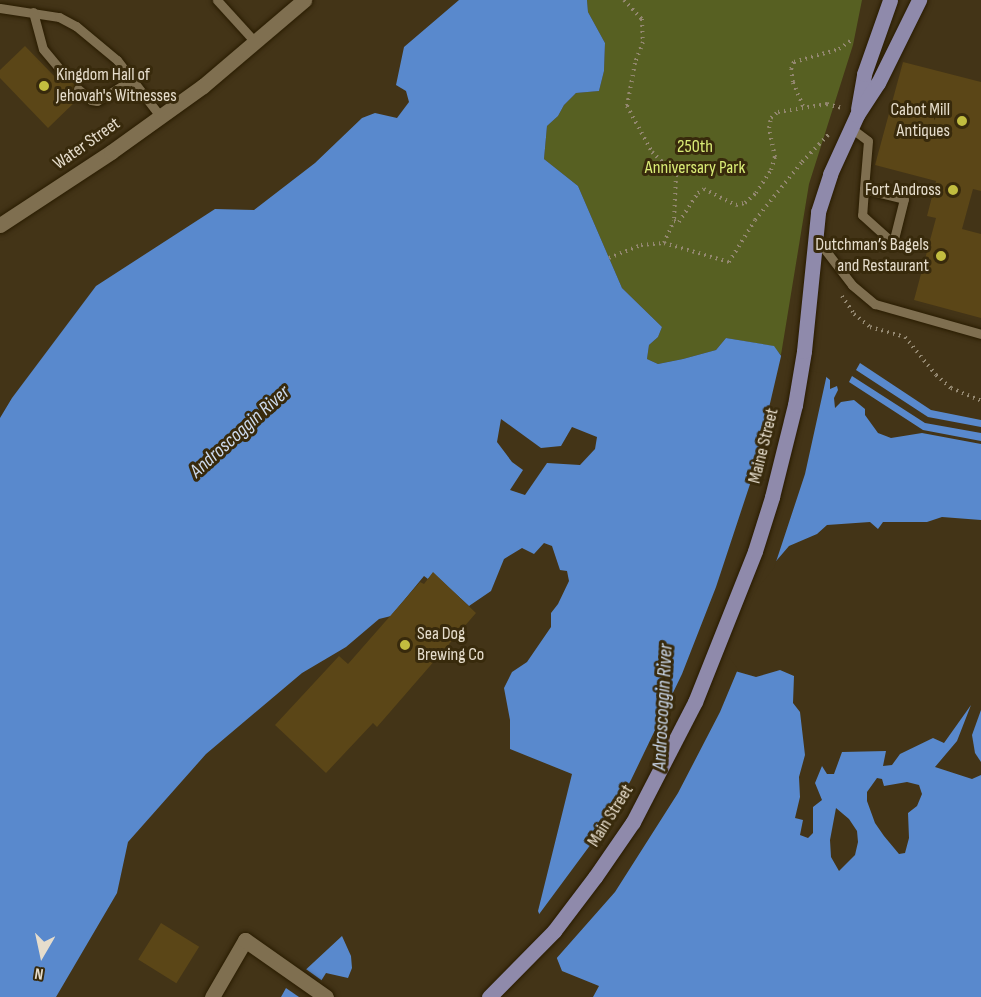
<!DOCTYPE html>
<meta charset="utf-8">
<style>
body{margin:0}
#map{position:relative;width:981px;height:997px;overflow:hidden;background:#433417;font-family:"Sofia Sans Condensed",sans-serif}
div>[style]{position:absolute}
[style*='--x']{left:calc(var(--x)*1px);top:calc(var(--y)*1px);width:calc(var(--w)*1px);rotate:calc(var(--a)*1deg)}
.green>*{inset:0;background:#576022}
.water>*{inset:0;background:#5989cd}
.pier>*{inset:0;background:#433417}
.building>*{inset:0;background:#5b4617;transform-origin:0 0}
.path>*{height:4px;margin-top:-2px;transform-origin:0;background:repeating-linear-gradient(90deg,#948871 0 1.5px,transparent 0 6px)}
.roads{filter:drop-shadow(0 0 2px #291c00) drop-shadow(0 0 2px #291c00)}
.lane>*{height:9px;margin:-4.5px;padding:0 4.5px;transform-origin:4.5px;border-radius:4.5px;background:#7f6f50}
.street>*{height:15px;margin:-7.5px;padding:0 7.5px;transform-origin:7.5px;border-radius:7.5px;background:#7f6f50}
.primary>*{height:15px;margin:-7.5px;padding:0 7.5px;transform-origin:7.5px;border-radius:7.5px;background:#8f8aab}
.dots>*{width:16px;height:16px;translate:-50% -50%;box-sizing:border-box;border:3px solid #382a0c;border-radius:50%}
span{translate:-50% -50%;white-space:nowrap;text-align:center;line-height:1.15;-webkit-text-stroke:6px #382a0c;paint-order:stroke}
.poi-label{font-size:18px;color:#e6ddcc}
.left{translate:0 -50%;text-align:left}
.right{translate:-100% -50%;text-align:right}
.street-label{font-size:18px;color:#e6ddcc}
.park-label{font-size:18px;color:#daec76}
.water-label{font-size:20px;color:#cddaed;font-style:italic}
.north{position:absolute;left:12px;top:925px;width:60px;height:60px;-webkit-text-stroke:4px #382a0c;paint-order:stroke;rotate:189deg;font-size:16px;font-weight:700;line-height:24px;text-align:center;color:#e6ddcc}
.north::after{content:'';display:block;margin:auto;width:21px;height:27px;background:#e6ddcc;clip-path:polygon(50% 0,100% 100%,50% 72%,0 100%)}
</style>
<div id="map">
<div class="green">
<i style="clip-path:polygon(587px 0,862px 0,853px 45px,809px 184px,781px 355px,773px 346px,726px 338px,716px 350px,683px 359px,658px 364px,647px 359px,649px 345px,658px 337px,662px 327px,622px 288px,578px 186px,544px 159px,547px 126px,558px 116px,564px 105px,576px 93px,599px 91px,604px 71px,605px 43px,588px 12px)"></i>
</div>
<div class="water">
<i style="clip-path:polygon(evenodd,459px 0,587px 0,588px 12px,605px 43px,604px 71px,599px 91px,576px 93px,564px 105px,558px 116px,547px 126px,544px 159px,578px 186px,622px 288px,662px 327px,658px 337px,649px 345px,647px 359px,658px 364px,683px 359px,716px 350px,726px 338px,774px 346px,792px 371px,824px 375px,830px 380px,830px 389px,837px 386px,838px 390px,834px 398px,835px 408px,841px 402px,854px 400px,865px 409px,865px 415px,878px 433px,891px 438px,922px 433px,981px 444px,981px 520px,942px 517px,927px 522px,883px 522px,878px 529px,870px 522px,827px 525px,817px 534px,789px 546px,759px 581px,723px 633px,726px 657px,735px 671px,756px 677px,780px 670px,794px 676px,793px 703px,800px 712px,805px 755px,799px 777px,800px 797px,795px 818px,803px 820px,800px 835px,808px 838px,813px 833px,813px 807px,822px 800px,815px 783px,822px 766px,827px 774px,834px 774px,842px 752px,886px 751px,883px 766px,892px 765px,900px 754px,933px 738px,944px 743px,971px 705px,957px 741px,935px 767px,972px 779px,981px 775px,981px 997px,593px 997px,599px 986px,562px 971px,538px 911px,572px 774px,510px 749px,510px 720px,504px 688px,512px 672px,527px 662px,551px 627px,551px 613px,558px 604px,569px 581px,567px 571px,560px 570px,552px 546px,544px 543px,534px 554px,522px 548px,504px 559px,491px 591px,469px 606px,433px 573px,428px 579px,424px 576px,391px 616px,379px 619px,346px 647px,302px 673px,206px 754px,128px 842px,117px 893px,56px 997px,0 997px,0 418px,12px 398px,96px 286px,215px 209px,254px 210px,315px 163px,362px 118px,375px 113px,397px 118px,409px 102px,406px 91px,396px 85px,404px 47px,459px 0,501px 419px,541px 448px,561px 446px,572px 427px,597px 437px,595px 449px,580px 465px,547px 463px,525px 495px,510px 490px,523px 470px,512px 462px,497px 442px,501px 419px,459px 0,877px 778px,882px 779px,884px 786px,907px 782px,919px 785px,922px 794px,917px 806px,908px 813px,909px 838px,905px 853px,899px 854px,884px 836px,875px 823px,867px 801px,867px 792px,877px 778px,459px 0,836px 808px,849px 819px,857px 831px,858px 842px,855px 855px,839px 871px,831px 857px,830px 840px,836px 808px)"></i>
<i style="clip-path:polygon(860px 363px,931px 410px,981px 420px,981px 427px,928px 417px,856px 370px)"></i>
<i style="clip-path:polygon(852px 376px,925px 423px,981px 433px,981px 441px,923px 430px,849px 382px)"></i>
<i style="clip-path:polygon(981px 710px,981px 762px,975px 753px,972px 735px)"></i>
<i style="clip-path:polygon(342px 936px,351px 956px,352px 968px,348px 978px,326px 973px,311px 997px,281px 997px,286px 988px)"></i>
</div>
<div class="pier">
<i style="clip-path:polygon(782px 352px,793px 368px,827px 374px,805px 474px,774px 568px,738px 612px,726px 634px,728px 656px,738px 669px,720px 712px,678px 793px,615px 892px,555px 960px,537px 917px,608px 821px,631px 780px,682px 674px,716px 587px,754px 472px)"></i>
<i style="clip-path:polygon(303px 967px,324px 982px,314px 997px,299px 997px,283px 986px)"></i>
</div>
<div class="building">
<i style="clip-path:polygon(25px 46px,58px 80px,70px 69px,83px 83px,73px 94px,78px 99px,48px 128px,0 78px,0 70px)"></i>
<i style="clip-path:polygon(903px 62px,981px 82px,981px 191px,973px 189px,962px 229px,981px 234px,981px 318px,914px 300px,936px 218px,927px 216px,936px 181px,875px 165px)"></i>
<i style="clip-path:polygon(433px 572px,476px 613px,377px 727px,373px 723px,326px 773px,275px 725px,339px 656px,348px 664px,420px 582px,424px 584px)"></i>
<i style="left:161px;top:923px;width:45px;height:43px;rotate:32deg"></i>
</div>
<div class="path">
<i style="--x:624;--y:0;--w:26;--a:47"></i>
<i style="--x:642;--y:19;--w:23;--a:88"></i>
<i style="--x:643;--y:42;--w:22;--a:111"></i>
<i style="--x:635;--y:63;--w:44;--a:100.5"></i>
<i style="--x:627;--y:106;--w:52;--a:61.5"></i>
<i style="--x:652;--y:152;--w:33;--a:44"></i>
<i style="--x:676;--y:175;--w:46;--a:92.5"></i>
<i style="--x:674;--y:221;--w:5;--a:11"></i>
<i style="--x:679;--y:222;--w:35;--a:-57"></i>
<i style="--x:698;--y:193;--w:7;--a:-34"></i>
<i style="--x:704;--y:189;--w:36;--a:27"></i>
<i style="--x:736;--y:205;--w:9;--a:-13"></i>
<i style="--x:745;--y:203;--w:15;--a:-42"></i>
<i style="--x:756;--y:193;--w:27;--a:-57"></i>
<i style="--x:771;--y:170;--w:14;--a:-73"></i>
<i style="--x:775;--y:157;--w:30;--a:-102"></i>
<i style="--x:769;--y:128;--w:10;--a:-79"></i>
<i style="--x:771;--y:118;--w:9;--a:-41"></i>
<i style="--x:778;--y:112;--w:50;--a:-9.3"></i>
<i style="--x:827;--y:104;--w:16;--a:15"></i>
<i style="--x:803;--y:106;--w:26;--a:-113"></i>
<i style="--x:793;--y:82;--w:13;--a:-99"></i>
<i style="--x:791;--y:69;--w:8;--a:-67"></i>
<i style="--x:794;--y:62;--w:47;--a:-16.1"></i>
<i style="--x:839;--y:49;--w:14;--a:-36"></i>
<i style="--x:664;--y:243;--w:24;--a:-66"></i>
<i style="--x:609;--y:258;--w:35;--a:-22"></i>
<i style="--x:641;--y:245;--w:23;--a:-5"></i>
<i style="--x:664;--y:243;--w:68;--a:16.3"></i>
<i style="--x:729;--y:262;--w:49;--a:-58.2"></i>
<i style="--x:755;--y:220;--w:75;--a:-51"></i>
<i style="--x:802;--y:162;--w:39;--a:-46"></i>
<i style="--x:842;--y:296;--w:22;--a:56"></i>
<i style="--x:854;--y:314;--w:21;--a:39"></i>
<i style="--x:870;--y:327;--w:36;--a:16"></i>
<i style="--x:905;--y:337;--w:49;--a:50.8"></i>
<i style="--x:936;--y:375;--w:20;--a:41"></i>
<i style="--x:951;--y:388;--w:33;--a:23"></i>
</div>
<div class="roads">
<div class="lane">
<i style="--x:217;--y:0;--w:58;--a:47.8"></i>
<i style="--x:0;--y:8;--w:60;--a:8.7"></i>
<i style="--x:59;--y:17;--w:19;--a:28"></i>
<i style="--x:76;--y:26;--w:53;--a:39.7"></i>
<i style="--x:117;--y:60;--w:71;--a:52.5"></i>
<i style="--x:33;--y:12;--w:38;--a:75"></i>
<i style="--x:43;--y:49;--w:33;--a:50"></i>
<i style="--x:78;--y:89;--w:17;--a:40"></i>
<i style="--x:91;--y:100;--w:6;--a:9"></i>
<i style="--x:97;--y:101;--w:42;--a:-31.4"></i>
<i style="--x:851;--y:128;--w:21;--a:37"></i>
<i style="--x:868;--y:141;--w:48;--a:94.8"></i>
<i style="--x:864;--y:189;--w:26;--a:94"></i>
<i style="--x:862;--y:215;--w:42;--a:42.1"></i>
<i style="--x:893;--y:243;--w:45;--a:-76"></i>
<i style="--x:904;--y:199;--w:41;--a:-166"></i>
<i style="--x:816;--y:238;--w:59;--a:52.5"></i>
<i style="--x:852;--y:285;--w:30;--a:40"></i>
<i style="--x:875;--y:304;--w:110;--a:15.8"></i>
</div>
<div class="street">
<i style="--x:0;--y:225;--w:133;--a:-33.3"></i>
<i style="--x:111;--y:152;--w:113;--a:-35.7"></i>
<i style="--x:203;--y:86;--w:133;--a:-40.4"></i>
<i style="--x:212;--y:997;--w:66;--a:-59.9"></i>
<i style="--x:245;--y:940;--w:99;--a:35.1"></i>
</div>
<div class="primary">
<i style="--x:858;--y:109;--w:36;--a:-80"></i>
<i style="--x:864;--y:74;--w:78;--a:-70.6"></i>
<i style="--x:489;--y:997;--w:93;--a:-45.4"></i>
<i style="--x:554;--y:931;--w:68;--a:-52.8"></i>
<i style="--x:595;--y:877;--w:67;--a:-55.4"></i>
<i style="--x:633;--y:822;--w:135;--a:-62.7"></i>
<i style="--x:695;--y:702;--w:162;--a:-68.3"></i>
<i style="--x:755;--y:551;--w:57;--a:-72.5"></i>
<i style="--x:772;--y:497;--w:95;--a:-76"></i>
<i style="--x:795;--y:405;--w:55;--a:-80.5"></i>
<i style="--x:804;--y:351;--w:140;--a:-84.2"></i>
<i style="--x:818;--y:212;--w:40;--a:-72"></i>
<i style="--x:830;--y:174;--w:65;--a:-65.4"></i>
<i style="--x:857;--y:115;--w:38;--a:-57"></i>
<i style="--x:878;--y:83;--w:93;--a:-63.7"></i>
</div>
</div>
<div class="dots">
<i style="left:44px;top:86px;background:#c2bd3f"></i>
<i style="left:962px;top:121px;background:#c2bd3f"></i>
<i style="left:953px;top:190px;background:#c2bd3f"></i>
<i style="left:941px;top:256px;background:#c2bd3f"></i>
<i style="left:405px;top:645px;background:#c2bd3f"></i>
</div>
<div class="poi-label">
<span class="left" style="left:56px;top:86px">Kingdom Hall of<br>Jehovah's Witnesses</span>
<span class="right" style="left:950px;top:121px">Cabot Mill<br>Antiques</span>
<span class="right" style="left:941px;top:190px">Fort Andross</span>
<span class="right" style="left:929px;top:256px">Dutchman’s Bagels<br>and Restaurant</span>
<span class="left" style="left:417px;top:645px">Sea Dog<br>Brewing Co</span>
</div>
<div class="street-label">
<span style="left:87px;top:144px;rotate:-35deg">Water Street</span>
<span style="left:764px;top:446px;rotate:-76deg">Maine Street</span>
<span style="left:611px;top:816px;rotate:-58deg">Main Street</span>
</div>
<div class="park-label">
<span style="left:695px;top:158px">250th<br>Anniversary Park</span>
</div>
<div class="water-label">
<span style="left:240px;top:432px;rotate:-42deg">Androscoggin River</span>
<span style="left:663px;top:707px;rotate:-87deg">Androscoggin River</span>
</div>
<div class="north">N</div>
</div>
